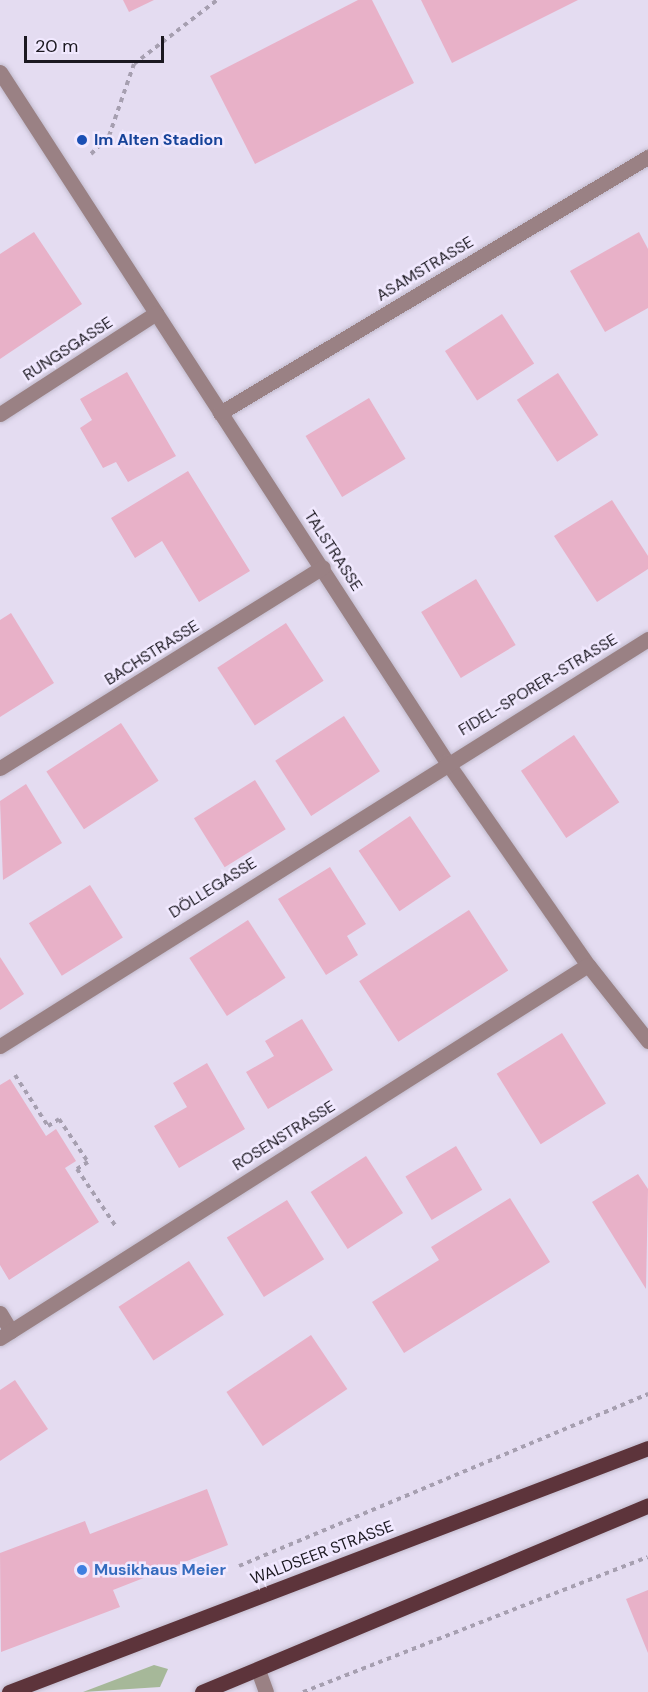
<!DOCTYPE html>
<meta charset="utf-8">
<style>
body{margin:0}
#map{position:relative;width:648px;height:1692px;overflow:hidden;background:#e4dcf1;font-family:"DM Sans",sans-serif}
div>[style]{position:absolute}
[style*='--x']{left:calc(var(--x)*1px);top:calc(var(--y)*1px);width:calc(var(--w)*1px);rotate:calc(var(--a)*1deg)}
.green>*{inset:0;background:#a6b899}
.building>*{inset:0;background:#e8b1c8;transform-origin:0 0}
.path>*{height:4px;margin-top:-2px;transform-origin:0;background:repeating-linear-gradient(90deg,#a69fb0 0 4.5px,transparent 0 9px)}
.roads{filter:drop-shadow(0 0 2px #c0b9cb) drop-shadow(0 0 2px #c0b9cb)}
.minor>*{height:15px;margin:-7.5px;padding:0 7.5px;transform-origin:7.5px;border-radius:7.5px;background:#9a8184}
.major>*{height:15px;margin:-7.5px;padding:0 7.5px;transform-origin:7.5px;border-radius:7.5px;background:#5d343b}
.dots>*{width:16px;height:16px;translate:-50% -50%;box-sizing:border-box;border:3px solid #f1e9ff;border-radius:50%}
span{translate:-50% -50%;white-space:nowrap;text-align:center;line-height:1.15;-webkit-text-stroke:5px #f1e9ff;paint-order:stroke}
.transit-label{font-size:16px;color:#164399;font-weight:700}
.left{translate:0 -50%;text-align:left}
.street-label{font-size:16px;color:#1b1820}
.shop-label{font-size:16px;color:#366cbe;font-weight:700}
.scale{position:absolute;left:24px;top:36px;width:140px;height:27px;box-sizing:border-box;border:3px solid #1b1820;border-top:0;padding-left:8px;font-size:18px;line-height:21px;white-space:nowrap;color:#1b1820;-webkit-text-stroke:4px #f1e9ff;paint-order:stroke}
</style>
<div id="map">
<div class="green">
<i style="clip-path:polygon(154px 1665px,168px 1669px,160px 1687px,83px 1692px)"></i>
</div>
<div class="building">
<i style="clip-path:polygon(123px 0,154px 0,129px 12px)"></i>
<i style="clip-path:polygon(358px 0,372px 0,414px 83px,255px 164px,210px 76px)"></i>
<i style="clip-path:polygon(421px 0,578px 0,452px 63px)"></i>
<i style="clip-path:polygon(34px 232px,82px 304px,0 359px,0 254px)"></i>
<i style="clip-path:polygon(639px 232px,648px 249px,648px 308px,605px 332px,570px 271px)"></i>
<i style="left:502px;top:314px;width:59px;height:68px;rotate:57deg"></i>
<i style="clip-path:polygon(127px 372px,176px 456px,128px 482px,116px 462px,103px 468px,80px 428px,92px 420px,80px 399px)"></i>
<i style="left:558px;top:373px;width:74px;height:49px;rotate:57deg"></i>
<i style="left:369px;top:398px;width:71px;height:74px;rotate:59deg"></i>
<i style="clip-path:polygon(188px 471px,250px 571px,199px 602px,162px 541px,135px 558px,111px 518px)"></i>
<i style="clip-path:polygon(612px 500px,648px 556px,648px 569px,597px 602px,554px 536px)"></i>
<i style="left:476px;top:579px;width:77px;height:64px;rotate:59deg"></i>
<i style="clip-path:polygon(11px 613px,54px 683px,0 717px,0 620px)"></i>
<i style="left:286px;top:623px;width:69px;height:82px;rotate:57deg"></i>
<i style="left:344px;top:716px;width:66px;height:82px;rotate:57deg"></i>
<i style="left:121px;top:723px;width:69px;height:89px;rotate:57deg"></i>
<i style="left:574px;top:735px;width:81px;height:64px;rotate:56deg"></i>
<i style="left:255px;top:780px;width:58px;height:72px;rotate:58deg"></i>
<i style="clip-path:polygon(26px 784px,62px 843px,3px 880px,0 801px)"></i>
<i style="left:410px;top:816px;width:73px;height:62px;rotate:56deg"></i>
<i style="clip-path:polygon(330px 867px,366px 924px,347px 936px,358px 955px,326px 975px,278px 899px)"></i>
<i style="left:90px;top:885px;width:62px;height:72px;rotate:58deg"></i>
<i style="left:469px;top:910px;width:72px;height:131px;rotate:57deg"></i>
<i style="left:248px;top:920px;width:69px;height:70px;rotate:57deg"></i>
<i style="clip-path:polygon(0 957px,24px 994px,0 1010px)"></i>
<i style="clip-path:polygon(302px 1019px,333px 1070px,268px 1109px,246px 1072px,274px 1056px,265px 1041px)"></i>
<i style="left:562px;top:1033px;width:83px;height:77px;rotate:58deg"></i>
<i style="clip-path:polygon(207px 1063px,245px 1129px,179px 1168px,154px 1126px,187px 1107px,173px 1083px)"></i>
<i style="clip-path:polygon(10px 1079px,46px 1136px,56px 1129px,76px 1161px,65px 1168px,99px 1222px,9px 1280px,0 1265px,0 1085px)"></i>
<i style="left:456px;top:1146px;width:51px;height:59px;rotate:59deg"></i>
<i style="left:366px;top:1156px;width:68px;height:66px;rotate:57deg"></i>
<i style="clip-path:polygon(638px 1174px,648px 1189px,646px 1289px,592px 1202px)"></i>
<i style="clip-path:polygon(510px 1198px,550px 1262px,404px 1353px,372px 1302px,439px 1260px,431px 1247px)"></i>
<i style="left:287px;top:1200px;width:70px;height:71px;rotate:58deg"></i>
<i style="left:189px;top:1261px;width:64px;height:84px;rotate:57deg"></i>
<i style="left:311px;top:1335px;width:65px;height:102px;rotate:56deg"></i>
<i style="clip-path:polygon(15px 1380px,48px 1429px,0 1461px,0 1390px)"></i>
<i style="clip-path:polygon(207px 1489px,228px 1545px,113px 1590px,120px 1607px,1px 1652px,0 1553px,85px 1521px,90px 1534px)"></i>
<i style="clip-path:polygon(648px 1590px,648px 1653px,626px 1599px)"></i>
</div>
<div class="path">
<i style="--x:91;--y:154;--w:25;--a:-45"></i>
<i style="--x:109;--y:136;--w:76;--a:-70.9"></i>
<i style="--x:134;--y:64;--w:105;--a:-37.6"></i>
<i style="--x:15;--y:1075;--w:61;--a:57.1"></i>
<i style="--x:48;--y:1126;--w:13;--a:-32"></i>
<i style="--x:59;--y:1119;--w:52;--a:56"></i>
<i style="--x:88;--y:1162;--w:13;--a:148"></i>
<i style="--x:77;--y:1169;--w:71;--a:55.9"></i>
<i style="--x:239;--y:1566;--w:444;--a:-22.8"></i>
<i style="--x:303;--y:1692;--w:370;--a:-21.4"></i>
</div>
<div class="roads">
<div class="minor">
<i style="--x:0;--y:72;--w:821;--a:57.08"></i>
<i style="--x:446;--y:761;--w:249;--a:55.2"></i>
<i style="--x:588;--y:965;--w:97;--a:51.7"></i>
<i style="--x:220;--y:413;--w:499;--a:-30.9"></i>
<i style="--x:0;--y:414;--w:186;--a:-32.9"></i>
<i style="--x:0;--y:768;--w:380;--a:-31.9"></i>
<i style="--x:0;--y:1046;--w:765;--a:-32.13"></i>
<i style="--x:0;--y:1313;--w:21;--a:59"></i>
<i style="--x:0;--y:1338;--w:696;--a:-32.39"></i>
<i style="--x:258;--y:1670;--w:23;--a:70"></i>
</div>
<div class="major">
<i style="--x:9;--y:1692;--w:684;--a:-20.9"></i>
<i style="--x:202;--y:1692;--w:484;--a:-22.7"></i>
</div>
</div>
<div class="dots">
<i style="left:82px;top:140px;background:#1a4fb4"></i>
<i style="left:82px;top:1570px;background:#3f7fe0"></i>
</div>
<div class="transit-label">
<span class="left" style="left:94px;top:140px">Im Alten Stadion</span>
</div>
<div class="street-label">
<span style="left:425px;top:269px;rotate:-31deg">ASAMSTRASSE</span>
<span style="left:68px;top:349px;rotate:-33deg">RUNGSGASSE</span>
<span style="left:333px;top:551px;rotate:57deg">TALSTRASSE</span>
<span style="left:152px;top:653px;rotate:-32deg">BACHSTRASSE</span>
<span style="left:538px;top:685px;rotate:-31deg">FIDEL-SPORER-STRASSE</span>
<span style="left:213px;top:888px;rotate:-32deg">DÖLLEGASSE</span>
<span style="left:284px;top:1136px;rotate:-32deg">ROSENSTRASSE</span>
<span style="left:322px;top:1553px;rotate:-21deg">WALDSEER STRASSE</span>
</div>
<div class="shop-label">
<span class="left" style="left:94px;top:1570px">Musikhaus Meier</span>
</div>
<div class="scale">20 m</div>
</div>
